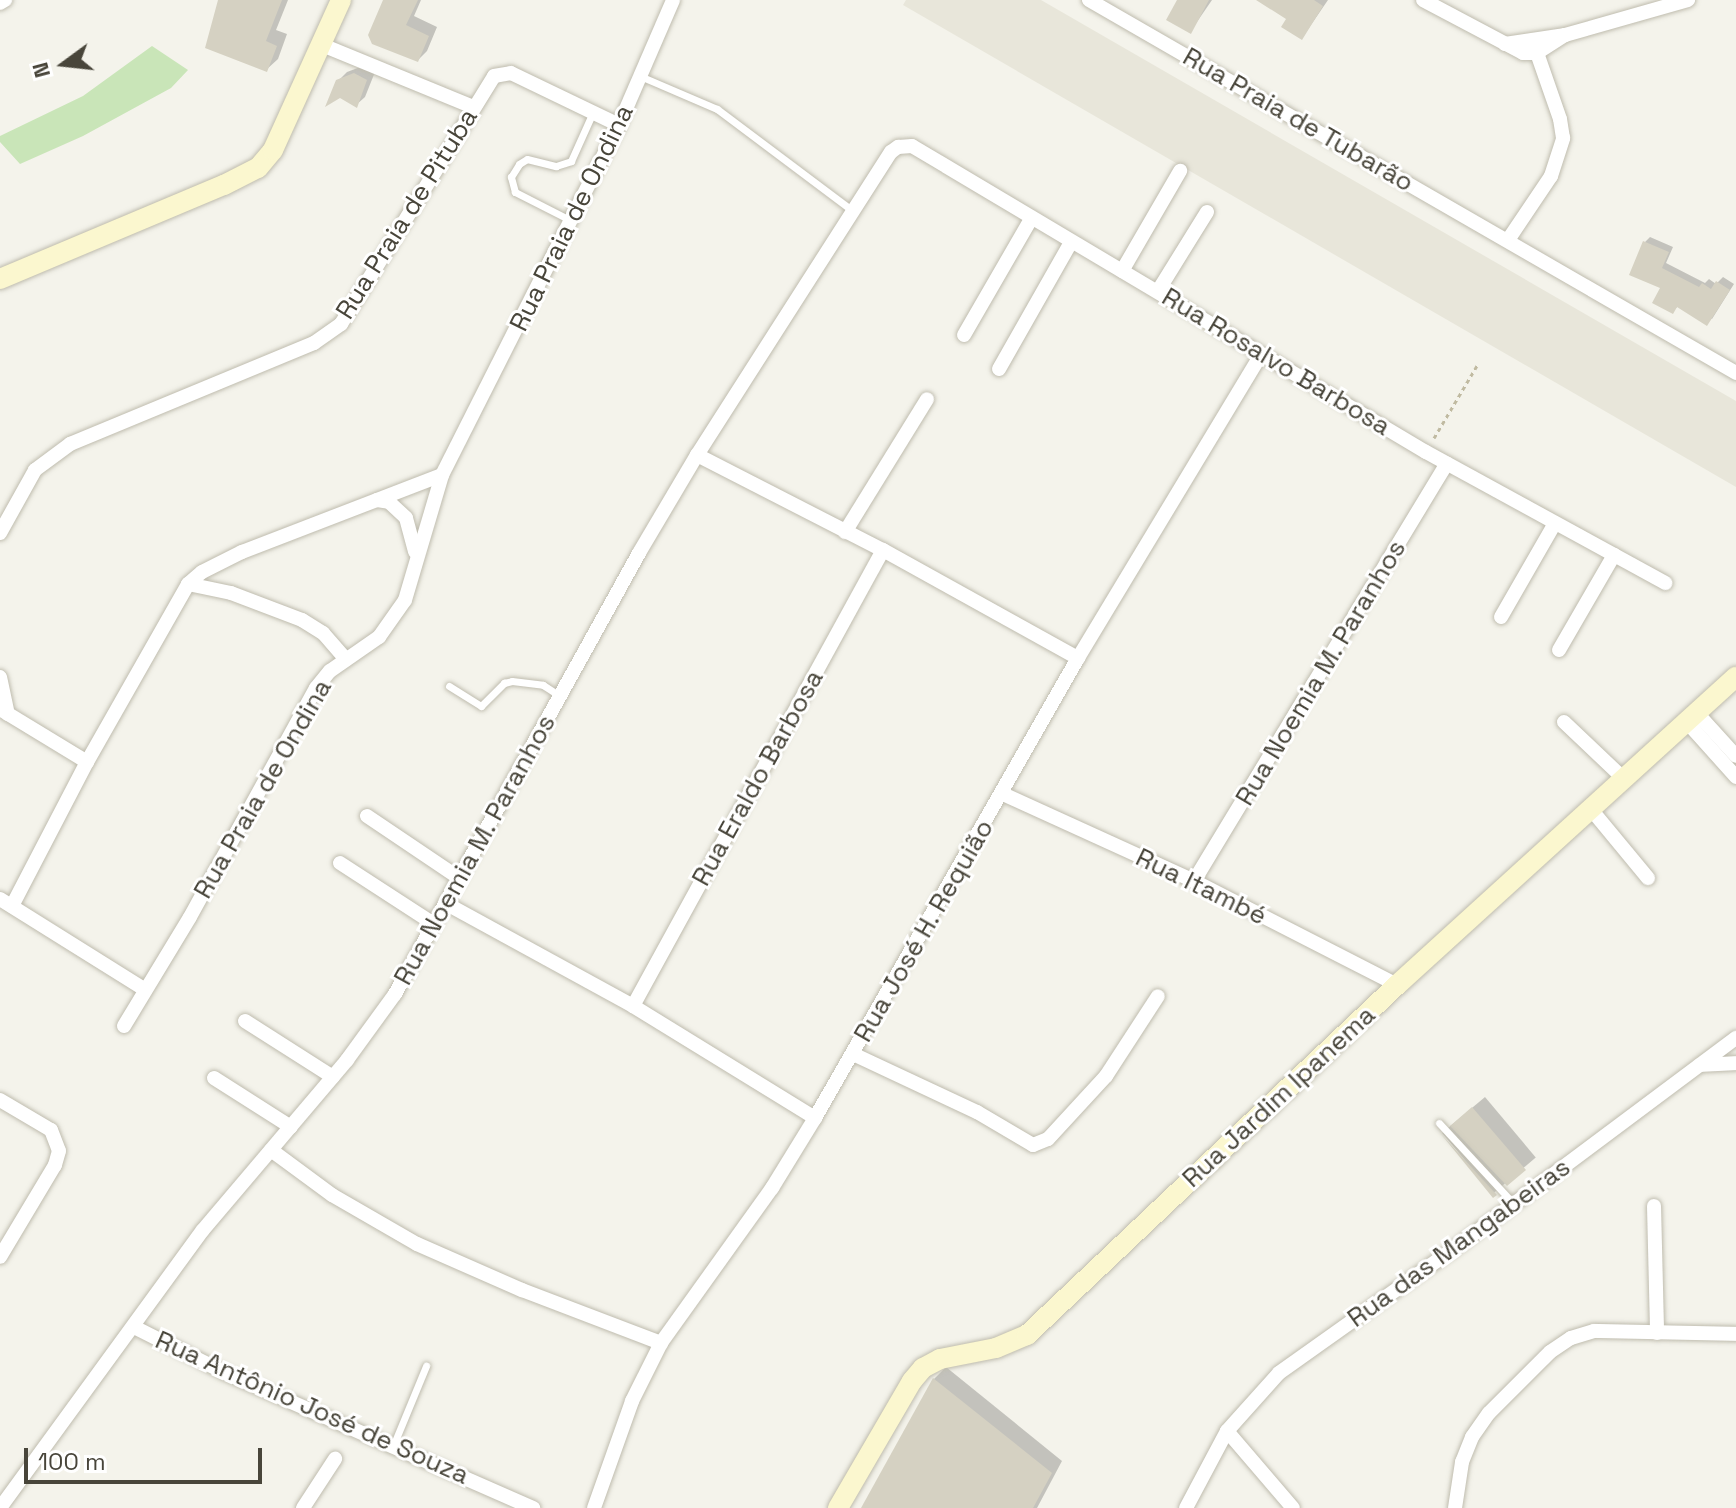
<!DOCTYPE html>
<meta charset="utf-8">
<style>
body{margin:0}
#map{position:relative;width:1736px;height:1508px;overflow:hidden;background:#f4f3eb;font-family:"Space Grotesk",sans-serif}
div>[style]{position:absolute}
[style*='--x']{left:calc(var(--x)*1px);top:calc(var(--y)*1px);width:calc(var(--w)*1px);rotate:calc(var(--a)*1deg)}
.residential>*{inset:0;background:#e8e6da}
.green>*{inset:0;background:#c9e5b8}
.shadow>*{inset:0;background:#0003;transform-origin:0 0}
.building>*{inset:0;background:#d5d1c2}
.path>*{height:3px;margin-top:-1.5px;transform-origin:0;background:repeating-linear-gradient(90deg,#c0baa1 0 4px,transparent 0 8px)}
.roads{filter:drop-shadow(0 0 2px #bfbcae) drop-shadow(0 0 2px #bfbcae)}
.lane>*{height:7px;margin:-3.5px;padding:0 3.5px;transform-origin:3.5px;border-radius:3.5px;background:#fff}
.street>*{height:14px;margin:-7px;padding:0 7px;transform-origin:7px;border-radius:7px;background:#fff}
.secondary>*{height:20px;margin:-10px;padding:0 10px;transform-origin:10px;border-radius:10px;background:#fbf7cf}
span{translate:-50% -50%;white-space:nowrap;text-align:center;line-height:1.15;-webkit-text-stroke:6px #fff;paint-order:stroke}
.street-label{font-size:26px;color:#48453a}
.north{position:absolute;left:24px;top:24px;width:80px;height:80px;-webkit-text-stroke:6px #fff;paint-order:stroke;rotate:255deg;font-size:22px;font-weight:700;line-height:32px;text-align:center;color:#48453a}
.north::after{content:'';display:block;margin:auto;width:28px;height:36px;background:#48453a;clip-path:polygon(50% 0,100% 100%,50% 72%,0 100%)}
.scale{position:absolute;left:24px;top:1448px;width:238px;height:36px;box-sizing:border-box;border:4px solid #48453a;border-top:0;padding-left:10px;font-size:24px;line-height:28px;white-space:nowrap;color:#48453a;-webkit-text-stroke:6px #fff;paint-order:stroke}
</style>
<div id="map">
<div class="residential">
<i style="clip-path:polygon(906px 0,1041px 0,1736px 401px,1736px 487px,903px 5px)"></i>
</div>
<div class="green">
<i style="clip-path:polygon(152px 46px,188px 70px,171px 88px,83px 136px,20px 164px,0 142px,0 136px,83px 96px)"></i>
</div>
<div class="shadow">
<i style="clip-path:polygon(221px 0,288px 0,276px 30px,287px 34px,278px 59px,266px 70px)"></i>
<i style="clip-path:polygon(386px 0,421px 0,414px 16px,437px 27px,427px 51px,418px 60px)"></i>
<i style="clip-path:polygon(1179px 0,1212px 0,1190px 32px)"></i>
<i style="clip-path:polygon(1260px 0,1328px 0,1302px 38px,1288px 18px)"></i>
<i style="clip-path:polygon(363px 66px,375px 72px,365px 97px,356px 105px,340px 96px,338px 81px,347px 72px)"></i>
<i style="clip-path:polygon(1650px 237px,1673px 247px,1666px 263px,1705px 283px,1709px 279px,1716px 284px,1723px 277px,1734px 284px,1712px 319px,1678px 306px,1673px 311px,1645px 242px)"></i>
<i style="left:1485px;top:1097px;width:79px;height:56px;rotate:50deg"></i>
<i style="clip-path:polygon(946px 1367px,1062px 1461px,1037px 1508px,864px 1508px,934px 1379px)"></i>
</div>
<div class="building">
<i style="clip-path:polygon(218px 0,282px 0,266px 41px,277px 46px,267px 72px,205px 48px)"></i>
<i style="clip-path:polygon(383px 0,418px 0,406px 25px,429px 36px,418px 62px,372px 44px,368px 35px)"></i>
<i style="clip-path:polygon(1177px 0,1209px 0,1191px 34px,1166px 20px)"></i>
<i style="clip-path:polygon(1256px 0,1314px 0,1323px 6px,1302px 40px,1281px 27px,1286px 19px)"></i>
<i style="clip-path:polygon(354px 73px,367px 80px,357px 108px,340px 98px,325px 107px,336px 80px)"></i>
<i style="clip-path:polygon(1643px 241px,1669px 252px,1662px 268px,1699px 287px,1702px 283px,1711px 289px,1716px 281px,1730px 290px,1707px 326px,1677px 307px,1673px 314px,1652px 303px,1660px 288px,1629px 275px)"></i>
<i style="clip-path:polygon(1472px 1107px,1526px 1170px,1507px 1186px,1450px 1126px)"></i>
<i style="clip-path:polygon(1441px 1134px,1497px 1195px,1493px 1198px)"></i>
<i style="clip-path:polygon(933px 1378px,1052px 1473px,1033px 1508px,861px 1508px)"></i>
</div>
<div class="path">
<i style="--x:1434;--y:438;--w:86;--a:-59.3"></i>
</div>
<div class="roads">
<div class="lane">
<i style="--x:640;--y:76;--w:84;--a:23.2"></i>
<i style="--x:717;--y:109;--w:170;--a:36.9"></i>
<i style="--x:570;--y:220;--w:62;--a:-153"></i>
<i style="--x:515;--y:192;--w:16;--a:-105"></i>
<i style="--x:511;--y:177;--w:15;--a:-58"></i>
<i style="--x:519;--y:164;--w:9;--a:-32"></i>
<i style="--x:527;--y:159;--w:30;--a:14"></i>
<i style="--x:556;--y:166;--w:16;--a:-18"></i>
<i style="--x:571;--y:161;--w:54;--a:-65.8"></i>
<i style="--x:449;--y:686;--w:38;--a:32"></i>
<i style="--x:481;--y:706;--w:33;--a:-45"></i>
<i style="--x:504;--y:683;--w:8;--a:-14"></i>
<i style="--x:512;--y:681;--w:31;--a:7"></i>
<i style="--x:543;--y:685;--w:20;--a:33"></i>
<i style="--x:1439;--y:1123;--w:110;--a:47.2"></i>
<i style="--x:393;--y:1446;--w:87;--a:-67.6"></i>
</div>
<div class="street">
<i style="--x:1089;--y:0;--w:747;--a:29.96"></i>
<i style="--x:1423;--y:0;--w:113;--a:27.9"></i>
<i style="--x:1523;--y:53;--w:14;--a:0"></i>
<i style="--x:1537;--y:53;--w:33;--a:-33"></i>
<i style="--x:0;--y:3;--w:6;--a:-31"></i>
<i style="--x:1505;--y:44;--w:61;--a:-8.5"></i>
<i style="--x:1565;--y:35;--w:128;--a:-15.9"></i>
<i style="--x:322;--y:45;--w:163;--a:22.3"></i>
<i style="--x:1508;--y:240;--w:77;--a:-56.1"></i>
<i style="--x:1551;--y:176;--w:40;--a:-72"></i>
<i style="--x:1563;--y:138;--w:19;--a:-99"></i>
<i style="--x:1560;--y:119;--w:70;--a:-109.2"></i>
<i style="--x:1122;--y:271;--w:116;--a:-59.9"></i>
<i style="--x:1158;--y:291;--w:93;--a:-58.2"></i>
<i style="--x:964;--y:335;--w:134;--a:-60"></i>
<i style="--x:999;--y:369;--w:146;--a:-60.4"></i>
<i style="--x:697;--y:455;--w:209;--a:27.1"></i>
<i style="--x:883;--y:550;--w:223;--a:29"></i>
<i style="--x:377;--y:500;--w:12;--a:9"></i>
<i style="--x:389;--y:502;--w:23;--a:43"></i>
<i style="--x:406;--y:518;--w:35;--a:75"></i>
<i style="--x:845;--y:532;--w:156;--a:-58.3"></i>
<i style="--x:0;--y:533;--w:72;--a:-60.9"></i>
<i style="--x:35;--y:470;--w:44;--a:-36.6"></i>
<i style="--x:70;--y:444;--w:264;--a:-22.5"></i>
<i style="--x:314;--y:343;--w:33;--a:-35"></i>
<i style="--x:341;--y:324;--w:291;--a:-58.3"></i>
<i style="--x:494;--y:76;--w:17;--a:-10"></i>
<i style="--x:511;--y:73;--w:120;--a:25.7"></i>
<i style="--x:188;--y:584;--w:44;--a:11.8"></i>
<i style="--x:231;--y:593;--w:76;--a:20.8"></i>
<i style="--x:302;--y:620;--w:25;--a:32"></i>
<i style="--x:323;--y:633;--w:35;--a:49"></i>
<i style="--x:1501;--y:617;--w:108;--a:-60.1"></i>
<i style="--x:1559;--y:650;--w:110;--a:-59.9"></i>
<i style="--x:0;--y:677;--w:38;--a:78"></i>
<i style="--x:0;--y:709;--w:102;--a:31.3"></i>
<i style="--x:1696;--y:712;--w:59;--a:47.7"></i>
<i style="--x:1686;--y:721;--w:75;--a:48.2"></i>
<i style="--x:1564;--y:722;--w:81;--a:43.5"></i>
<i style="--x:1003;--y:794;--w:210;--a:24.5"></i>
<i style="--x:1194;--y:881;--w:228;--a:27.1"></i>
<i style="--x:1590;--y:808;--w:91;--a:50.4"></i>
<i style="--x:367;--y:816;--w:111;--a:34"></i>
<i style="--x:340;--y:863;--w:112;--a:33"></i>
<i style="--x:1194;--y:881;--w:488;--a:-58.8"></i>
<i style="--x:0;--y:899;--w:170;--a:32"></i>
<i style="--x:445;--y:903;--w:214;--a:28.7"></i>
<i style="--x:633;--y:1006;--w:214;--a:31.6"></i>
<i style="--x:12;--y:906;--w:162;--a:-62.5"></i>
<i style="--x:87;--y:762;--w:205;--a:-60.4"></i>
<i style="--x:188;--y:584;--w:18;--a:-41"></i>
<i style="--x:202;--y:572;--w:45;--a:-26.6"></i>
<i style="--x:242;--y:552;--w:214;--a:-21.1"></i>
<i style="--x:442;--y:475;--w:392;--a:-63.2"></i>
<i style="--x:619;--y:125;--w:136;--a:-66.6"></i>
<i style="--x:633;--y:1006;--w:520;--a:-61.27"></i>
<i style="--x:245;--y:1021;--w:104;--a:32.5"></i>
<i style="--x:124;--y:1026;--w:127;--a:-58.8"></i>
<i style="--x:190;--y:917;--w:261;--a:-61.2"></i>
<i style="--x:316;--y:688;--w:22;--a:-51"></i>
<i style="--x:330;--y:671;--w:60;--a:-34.8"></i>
<i style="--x:379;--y:637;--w:45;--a:-54.9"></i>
<i style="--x:405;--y:600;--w:130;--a:-73.5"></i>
<i style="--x:853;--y:1054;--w:137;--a:25.1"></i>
<i style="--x:977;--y:1112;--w:65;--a:30.5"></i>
<i style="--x:1033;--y:1145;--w:16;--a:-22"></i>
<i style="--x:1048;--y:1139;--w:86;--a:-47.4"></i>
<i style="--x:1106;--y:1076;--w:95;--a:-57"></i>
<i style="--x:1700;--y:1065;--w:36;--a:-3"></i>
<i style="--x:214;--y:1078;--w:91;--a:32.5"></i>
<i style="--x:0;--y:1100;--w:59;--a:30.5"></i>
<i style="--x:51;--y:1130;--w:22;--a:69"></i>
<i style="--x:59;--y:1151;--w:15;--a:106"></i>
<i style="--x:55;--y:1165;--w:107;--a:120.9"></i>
<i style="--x:271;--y:1150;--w:76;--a:36.4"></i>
<i style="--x:332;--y:1195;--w:98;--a:30"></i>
<i style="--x:417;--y:1244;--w:115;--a:23.7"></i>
<i style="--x:522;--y:1290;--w:149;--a:20.9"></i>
<i style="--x:1654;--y:1206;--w:127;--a:88.6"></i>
<i style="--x:134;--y:1327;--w:100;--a:26.8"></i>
<i style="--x:223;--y:1372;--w:339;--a:23.7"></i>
<i style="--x:1227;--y:1431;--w:101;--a:49.4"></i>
<i style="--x:0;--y:1508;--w:344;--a:-53.9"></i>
<i style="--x:203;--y:1230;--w:223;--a:-49.7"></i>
<i style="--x:347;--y:1060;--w:82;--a:-54"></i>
<i style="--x:395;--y:994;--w:504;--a:-61.04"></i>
<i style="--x:639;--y:553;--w:114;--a:-59.4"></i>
<i style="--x:697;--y:455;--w:360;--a:-57.4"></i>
<i style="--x:891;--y:152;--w:9;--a:-36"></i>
<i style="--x:898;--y:147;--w:14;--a:-4"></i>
<i style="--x:912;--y:146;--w:598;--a:30.77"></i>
<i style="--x:1426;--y:452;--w:273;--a:28.7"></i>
<i style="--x:303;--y:1508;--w:59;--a:-56.9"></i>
<i style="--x:594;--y:1508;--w:114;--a:-70.4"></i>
<i style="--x:632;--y:1401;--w:65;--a:-63.4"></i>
<i style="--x:661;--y:1343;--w:191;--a:-54.4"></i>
<i style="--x:772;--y:1188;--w:82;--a:-58.4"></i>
<i style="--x:815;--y:1118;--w:530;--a:-60.24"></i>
<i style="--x:1078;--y:658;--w:354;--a:-58.9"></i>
<i style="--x:1186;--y:1508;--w:87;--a:-62"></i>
<i style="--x:1227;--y:1431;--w:78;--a:-48.1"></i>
<i style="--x:1279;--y:1373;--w:226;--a:-35.4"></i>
<i style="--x:1463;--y:1242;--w:341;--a:-36.8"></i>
<i style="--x:1455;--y:1508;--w:47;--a:-81.3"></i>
<i style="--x:1462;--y:1462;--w:27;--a:-68"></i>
<i style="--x:1472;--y:1437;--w:29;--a:-55"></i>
<i style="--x:1489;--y:1413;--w:86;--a:-45"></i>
<i style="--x:1550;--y:1352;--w:25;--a:-34"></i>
<i style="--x:1571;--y:1338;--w:24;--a:-17"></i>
<i style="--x:1594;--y:1331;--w:142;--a:1.2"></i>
</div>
<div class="secondary">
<i style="--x:0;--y:279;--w:243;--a:-22.8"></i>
<i style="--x:224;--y:185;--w:38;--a:-27"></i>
<i style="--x:258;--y:168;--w:23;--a:-50"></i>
<i style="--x:273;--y:150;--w:165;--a:-65.6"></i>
<i style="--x:838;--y:1508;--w:147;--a:-59.8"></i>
<i style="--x:912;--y:1381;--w:17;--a:-50"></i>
<i style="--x:923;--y:1368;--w:19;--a:-28"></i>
<i style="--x:940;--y:1359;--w:57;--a:-11.1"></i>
<i style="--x:996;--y:1348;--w:34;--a:-23"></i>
<i style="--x:1027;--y:1335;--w:509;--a:-43.41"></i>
<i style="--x:1397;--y:985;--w:458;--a:-42.3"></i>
</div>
</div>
<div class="street-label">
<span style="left:1298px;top:120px;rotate:30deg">Rua Praia de Tubarão</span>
<span style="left:407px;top:214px;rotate:-58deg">Rua Praia de Pituba</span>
<span style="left:572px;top:218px;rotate:-64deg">Rua Praia de Ondina</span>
<span style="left:1276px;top:362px;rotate:31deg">Rua Rosalvo Barbosa</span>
<span style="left:1321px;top:673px;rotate:-59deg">Rua Noemia M. Paranhos</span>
<span style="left:758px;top:778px;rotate:-61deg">Rua Eraldo Barbosa</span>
<span style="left:263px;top:789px;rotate:-60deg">Rua Praia de Ondina</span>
<span style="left:475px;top:850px;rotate:-61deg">Rua Noemia M. Paranhos</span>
<span style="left:1201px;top:887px;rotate:26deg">Rua Itambé</span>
<span style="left:924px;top:931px;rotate:-60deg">Rua José H. Requião</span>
<span style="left:1279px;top:1097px;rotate:-43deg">Rua Jardim Ipanema</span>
<span style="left:1459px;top:1243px;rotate:-36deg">Rua das Mangabeiras</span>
<span style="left:312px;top:1408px;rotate:24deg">Rua Antônio José de Souza</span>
</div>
<div class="north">N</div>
<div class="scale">100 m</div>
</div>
